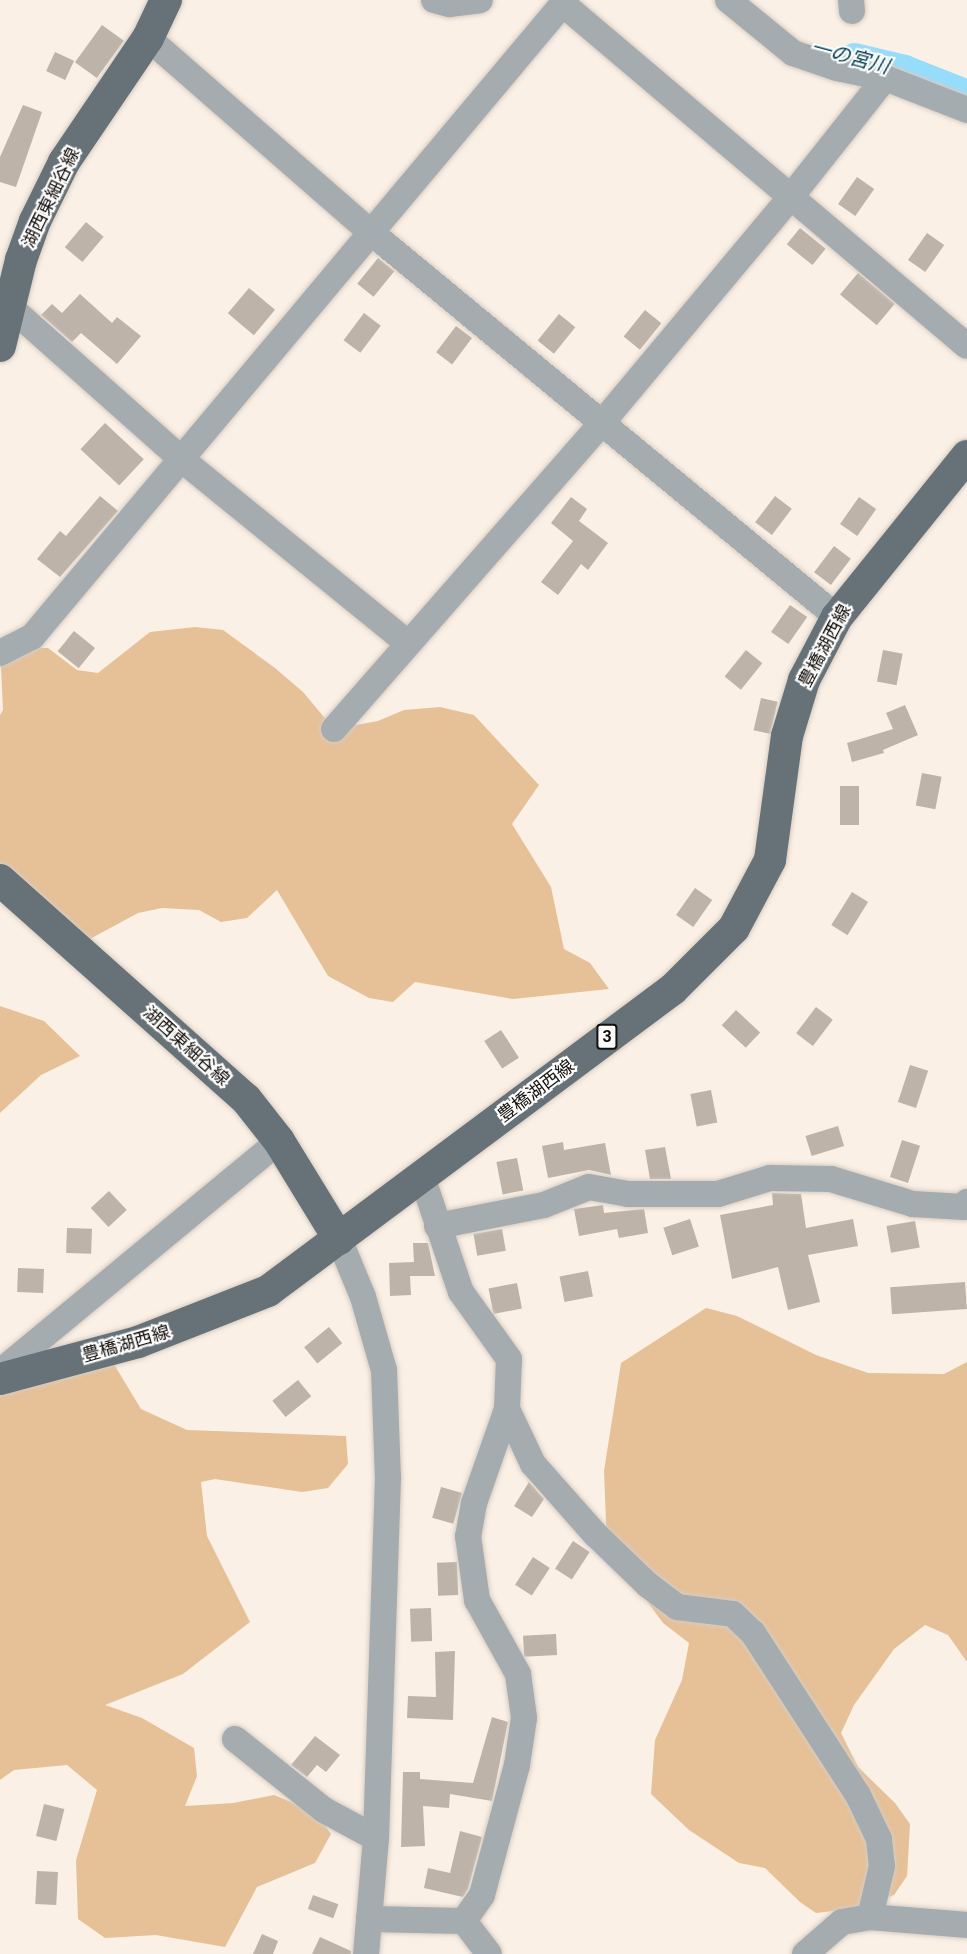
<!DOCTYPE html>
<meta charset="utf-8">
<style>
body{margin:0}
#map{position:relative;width:967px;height:1954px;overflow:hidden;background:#fbf0e5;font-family:Roboto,"Noto Sans JP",sans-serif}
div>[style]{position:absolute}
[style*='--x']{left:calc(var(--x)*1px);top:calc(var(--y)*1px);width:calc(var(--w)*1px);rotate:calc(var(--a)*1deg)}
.green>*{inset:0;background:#e6c096}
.river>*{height:33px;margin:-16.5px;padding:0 16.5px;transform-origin:16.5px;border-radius:16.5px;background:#95ddfd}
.building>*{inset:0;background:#bdb3a8;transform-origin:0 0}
.roads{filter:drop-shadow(0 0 2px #d6ccc2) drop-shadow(0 0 2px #d6ccc2)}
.minor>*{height:26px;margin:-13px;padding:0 13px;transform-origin:13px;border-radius:13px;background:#a5acaf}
.major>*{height:32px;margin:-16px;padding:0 16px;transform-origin:16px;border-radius:16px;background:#667277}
span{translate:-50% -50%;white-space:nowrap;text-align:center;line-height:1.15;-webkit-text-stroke:4.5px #fff;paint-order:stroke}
.shield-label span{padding:2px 4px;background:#fff;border:2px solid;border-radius:4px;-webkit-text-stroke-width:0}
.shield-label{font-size:16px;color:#130f0b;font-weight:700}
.street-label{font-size:18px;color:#130f0b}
.water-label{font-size:20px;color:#004055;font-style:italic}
</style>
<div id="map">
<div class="green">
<i style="clip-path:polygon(195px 627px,223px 630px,275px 668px,303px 692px,334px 729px,378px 721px,404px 710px,440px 707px,474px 715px,539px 785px,512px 824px,551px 887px,564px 949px,590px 963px,609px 989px,513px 999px,415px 982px,393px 1002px,369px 998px,328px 976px,277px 890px,247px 918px,221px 922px,199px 910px,162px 908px,138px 913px,75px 947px,0 880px,0 715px,3px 710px,0 646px,48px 648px,77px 670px,98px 673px,150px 632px)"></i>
<i style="clip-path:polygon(0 1006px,44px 1021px,80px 1056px,41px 1075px,0 1113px)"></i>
<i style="clip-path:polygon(706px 1308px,737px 1316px,816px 1355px,868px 1373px,944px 1374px,967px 1362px,967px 1662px,948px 1635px,925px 1625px,894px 1649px,854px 1705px,841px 1733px,858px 1767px,895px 1803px,910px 1824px,907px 1876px,894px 1895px,859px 1908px,816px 1913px,800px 1902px,765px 1868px,739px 1863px,689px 1830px,651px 1794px,655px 1740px,682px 1680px,689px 1643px,663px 1623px,607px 1546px,604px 1471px,621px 1363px)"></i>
<i style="clip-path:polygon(106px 1351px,141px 1409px,187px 1430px,346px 1436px,348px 1464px,328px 1488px,302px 1492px,215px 1479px,201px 1482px,207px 1536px,250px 1622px,183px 1674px,105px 1705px,142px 1718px,194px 1748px,197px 1776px,185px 1806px,233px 1803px,274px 1795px,315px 1812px,331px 1834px,315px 1863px,257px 1887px,225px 1947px,156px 1935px,105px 1938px,78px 1919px,76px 1860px,97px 1790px,67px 1765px,14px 1770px,0 1780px,0 1379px)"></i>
</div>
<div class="river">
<i style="--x:854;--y:59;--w:51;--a:13.5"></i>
<i style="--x:904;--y:71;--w:68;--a:21.6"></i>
</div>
<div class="building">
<i style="left:102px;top:25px;width:27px;height:46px;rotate:36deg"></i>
<i style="left:55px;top:52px;width:21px;height:21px;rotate:25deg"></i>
<i style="clip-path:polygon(23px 105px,42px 112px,16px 187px,0 182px,0 157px)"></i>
<i style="left:857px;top:177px;width:21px;height:33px;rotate:35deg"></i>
<i style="left:86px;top:222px;width:23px;height:33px;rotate:40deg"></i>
<i style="left:800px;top:228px;width:33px;height:21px;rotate:39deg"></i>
<i style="left:927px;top:233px;width:21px;height:33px;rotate:35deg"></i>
<i style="left:378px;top:258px;width:21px;height:33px;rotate:39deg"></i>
<i style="left:858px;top:273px;width:48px;height:28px;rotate:40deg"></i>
<i style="left:249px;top:288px;width:34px;height:33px;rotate:40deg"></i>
<i style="clip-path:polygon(80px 294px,112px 323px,117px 317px,141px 336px,117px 364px,81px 333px,72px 342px,41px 315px,52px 304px,62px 313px)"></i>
<i style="left:645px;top:310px;width:21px;height:34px;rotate:39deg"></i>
<i style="left:364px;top:313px;width:21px;height:34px;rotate:37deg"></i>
<i style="left:559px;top:314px;width:21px;height:34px;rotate:39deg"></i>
<i style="left:456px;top:326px;width:20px;height:33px;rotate:37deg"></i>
<i style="left:105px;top:423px;width:53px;height:36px;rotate:43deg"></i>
<i style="clip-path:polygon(100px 496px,118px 511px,60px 577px,37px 559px,60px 531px,66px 536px)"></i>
<i style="left:775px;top:496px;width:21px;height:33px;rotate:37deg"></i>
<i style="clip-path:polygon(571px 497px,587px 509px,579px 521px,608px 543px,588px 570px,581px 564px,558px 595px,541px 582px,573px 541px,551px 523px)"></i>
<i style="left:859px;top:497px;width:21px;height:33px;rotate:35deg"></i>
<i style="left:834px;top:546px;width:21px;height:33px;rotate:37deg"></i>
<i style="left:790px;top:605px;width:21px;height:33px;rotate:35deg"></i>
<i style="left:74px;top:631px;width:27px;height:26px;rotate:39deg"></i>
<i style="left:746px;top:650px;width:21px;height:34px;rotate:39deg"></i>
<i style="left:883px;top:650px;width:20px;height:32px;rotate:11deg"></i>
<i style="left:761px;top:698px;width:17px;height:33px;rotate:13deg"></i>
<i style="clip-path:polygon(905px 705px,918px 735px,883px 750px,884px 753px,852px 762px,847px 743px,893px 729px,886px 713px)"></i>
<i style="left:922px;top:773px;width:20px;height:33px;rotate:11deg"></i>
<i style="left:840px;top:786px;width:19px;height:39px"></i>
<i style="left:695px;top:888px;width:21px;height:33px;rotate:35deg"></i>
<i style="left:852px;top:892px;width:19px;height:39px;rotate:32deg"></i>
<i style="left:816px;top:1007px;width:21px;height:33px;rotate:37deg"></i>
<i style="left:736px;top:1010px;width:33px;height:21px;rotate:43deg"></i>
<i style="left:501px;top:1030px;width:33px;height:20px;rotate:57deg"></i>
<i style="left:910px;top:1065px;width:19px;height:39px;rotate:18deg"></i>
<i style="left:711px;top:1090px;width:33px;height:21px;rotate:79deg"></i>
<i style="left:838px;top:1126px;width:21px;height:34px;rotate:73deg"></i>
<i style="left:902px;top:1140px;width:19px;height:39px;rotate:18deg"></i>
<i style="clip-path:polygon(563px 1142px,564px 1150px,605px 1143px,611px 1175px,589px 1170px,548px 1178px,542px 1146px)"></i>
<i style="clip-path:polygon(665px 1147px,671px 1179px,650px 1179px,645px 1150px)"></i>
<i style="left:517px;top:1158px;width:33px;height:21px;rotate:79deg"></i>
<i style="left:109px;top:1191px;width:26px;height:25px;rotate:47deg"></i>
<i style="clip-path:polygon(772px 1193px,801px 1194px,806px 1228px,853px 1219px,858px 1246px,808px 1255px,820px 1302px,788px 1310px,778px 1267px,732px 1279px,720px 1215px,773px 1205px)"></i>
<i style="clip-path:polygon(603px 1205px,604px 1213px,644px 1209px,648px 1233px,619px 1238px,617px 1229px,579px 1236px,574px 1209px)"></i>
<i style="left:690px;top:1219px;width:29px;height:28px;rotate:72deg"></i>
<i style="left:915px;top:1221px;width:27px;height:29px;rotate:80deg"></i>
<i style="left:67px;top:1228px;width:25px;height:25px;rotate:2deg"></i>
<i style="left:502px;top:1229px;width:22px;height:29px;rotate:80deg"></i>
<i style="clip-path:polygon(413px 1243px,428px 1243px,435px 1276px,410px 1276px,411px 1295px,390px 1296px,389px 1263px,414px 1262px)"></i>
<i style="left:18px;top:1268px;width:26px;height:24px;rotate:2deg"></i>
<i style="left:588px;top:1271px;width:26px;height:29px;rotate:79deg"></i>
<i style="left:965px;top:1282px;width:27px;height:75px;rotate:86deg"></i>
<i style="left:517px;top:1283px;width:26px;height:29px;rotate:79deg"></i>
<i style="left:329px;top:1327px;width:21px;height:32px;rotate:51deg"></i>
<i style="left:298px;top:1380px;width:21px;height:33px;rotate:51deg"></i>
<i style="clip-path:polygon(529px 1482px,544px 1499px,532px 1517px,514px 1506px)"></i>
<i style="left:441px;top:1487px;width:22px;height:32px;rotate:16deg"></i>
<i style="left:573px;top:1541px;width:20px;height:33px;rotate:33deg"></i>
<i style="left:533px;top:1557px;width:20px;height:33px;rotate:33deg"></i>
<i style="left:457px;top:1562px;width:33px;height:20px;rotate:88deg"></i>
<i style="left:431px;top:1608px;width:33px;height:21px;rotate:88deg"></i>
<i style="left:556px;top:1634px;width:21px;height:33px;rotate:87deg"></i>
<i style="clip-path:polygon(455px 1651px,453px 1720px,407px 1718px,408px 1696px,436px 1697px,435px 1652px)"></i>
<i style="clip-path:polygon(492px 1717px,508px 1722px,492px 1801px,450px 1794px,449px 1808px,423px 1806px,425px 1846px,401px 1847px,403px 1772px,420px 1772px,420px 1779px,473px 1783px)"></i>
<i style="clip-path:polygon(315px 1736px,340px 1755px,326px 1772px,317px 1765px,307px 1777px,291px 1765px)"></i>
<i style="left:44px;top:1804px;width:21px;height:33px;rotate:14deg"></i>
<i style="clip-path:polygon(460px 1831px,482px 1837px,468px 1889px,463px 1897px,424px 1888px,428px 1868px,450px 1873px)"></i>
<i style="left:37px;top:1871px;width:21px;height:33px;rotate:3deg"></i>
<i style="left:313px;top:1895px;width:27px;height:15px;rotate:20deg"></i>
<i style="clip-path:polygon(262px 1934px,278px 1941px,273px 1954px,253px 1954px)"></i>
<i style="clip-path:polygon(320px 1937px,351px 1951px,351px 1954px,312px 1954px)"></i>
</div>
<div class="roads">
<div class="minor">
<i style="--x:434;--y:0;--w:16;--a:15"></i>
<i style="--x:449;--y:4;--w:31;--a:-7"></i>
<i style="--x:728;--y:0;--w:84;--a:39.2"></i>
<i style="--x:793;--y:53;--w:46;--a:18.8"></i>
<i style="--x:837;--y:68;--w:49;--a:11.8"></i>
<i style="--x:885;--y:78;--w:88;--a:21.3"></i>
<i style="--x:851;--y:0;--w:11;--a:85"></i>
<i style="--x:563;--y:4;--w:529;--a:40.25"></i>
<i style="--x:148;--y:38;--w:298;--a:41.1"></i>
<i style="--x:373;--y:234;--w:602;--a:39.54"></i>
<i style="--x:10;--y:307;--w:227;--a:41.6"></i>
<i style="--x:180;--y:458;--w:294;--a:39.1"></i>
<i style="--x:0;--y:653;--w:36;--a:-27"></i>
<i style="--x:32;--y:637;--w:831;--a:-50.03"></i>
<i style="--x:334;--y:729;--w:405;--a:-48.8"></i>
<i style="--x:601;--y:424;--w:295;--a:-50.1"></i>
<i style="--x:790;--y:198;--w:153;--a:-51.6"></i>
<i style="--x:422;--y:1177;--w:121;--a:71.3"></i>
<i style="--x:461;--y:1292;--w:82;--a:54.4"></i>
<i style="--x:509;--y:1359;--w:50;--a:92.3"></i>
<i style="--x:507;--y:1409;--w:100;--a:109.3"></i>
<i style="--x:474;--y:1503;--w:34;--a:100"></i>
<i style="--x:468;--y:1536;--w:65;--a:82"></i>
<i style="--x:477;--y:1600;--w:85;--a:61"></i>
<i style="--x:518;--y:1674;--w:44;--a:82.2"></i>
<i style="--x:524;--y:1718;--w:48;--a:98.5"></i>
<i style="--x:517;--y:1765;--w:135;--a:105.1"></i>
<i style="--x:482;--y:1895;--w:32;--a:125"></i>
<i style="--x:437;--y:1226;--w:109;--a:-11.1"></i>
<i style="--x:544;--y:1205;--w:48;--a:-21.8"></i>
<i style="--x:589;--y:1187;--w:40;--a:10"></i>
<i style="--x:628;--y:1194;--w:90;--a:0"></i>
<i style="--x:718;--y:1194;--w:54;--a:-17.1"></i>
<i style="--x:770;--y:1178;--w:61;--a:0.9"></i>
<i style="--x:831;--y:1179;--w:86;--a:17"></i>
<i style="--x:913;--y:1204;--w:51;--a:3.4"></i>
<i style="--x:964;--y:1207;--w:6;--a:-59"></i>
<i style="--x:339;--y:1239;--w:63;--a:67.5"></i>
<i style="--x:363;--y:1297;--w:76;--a:74"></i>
<i style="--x:384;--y:1370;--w:107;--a:87.9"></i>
<i style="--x:388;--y:1477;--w:361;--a:91.9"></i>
<i style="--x:376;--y:1838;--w:116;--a:94.9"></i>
<i style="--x:0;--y:1372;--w:362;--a:-39.6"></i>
<i style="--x:507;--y:1409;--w:61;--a:64.7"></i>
<i style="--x:533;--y:1464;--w:94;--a:48.5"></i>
<i style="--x:595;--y:1534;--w:74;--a:43.9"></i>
<i style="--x:648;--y:1585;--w:36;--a:37"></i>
<i style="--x:677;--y:1607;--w:56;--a:7.1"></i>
<i style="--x:733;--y:1614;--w:28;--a:44"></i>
<i style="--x:753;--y:1633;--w:193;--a:57.1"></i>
<i style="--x:858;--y:1795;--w:49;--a:64.5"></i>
<i style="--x:879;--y:1839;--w:27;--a:84"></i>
<i style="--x:882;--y:1866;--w:52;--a:103.2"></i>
<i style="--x:235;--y:1739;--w:114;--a:38.6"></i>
<i style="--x:324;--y:1810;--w:59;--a:28.3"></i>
<i style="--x:369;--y:1919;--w:95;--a:1.2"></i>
<i style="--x:464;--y:1921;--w:41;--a:52.9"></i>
<i style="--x:805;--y:1954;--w:49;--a:-40.9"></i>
<i style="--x:842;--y:1922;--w:28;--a:-10"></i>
<i style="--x:870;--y:1917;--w:97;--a:4.7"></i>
</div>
<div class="major">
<i style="--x:0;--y:346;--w:89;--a:-76.3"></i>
<i style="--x:21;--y:260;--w:41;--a:-70.3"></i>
<i style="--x:35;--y:221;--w:66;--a:-63.8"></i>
<i style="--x:64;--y:162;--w:150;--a:-55.9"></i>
<i style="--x:148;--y:38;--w:42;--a:-64.7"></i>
<i style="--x:0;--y:880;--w:329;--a:41.7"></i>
<i style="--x:246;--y:1099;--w:53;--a:51.8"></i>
<i style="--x:279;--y:1141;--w:115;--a:58.5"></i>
<i style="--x:0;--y:1379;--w:143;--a:-15"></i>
<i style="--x:138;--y:1342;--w:140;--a:-21.4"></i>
<i style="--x:268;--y:1291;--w:505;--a:-36.71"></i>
<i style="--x:673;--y:989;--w:86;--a:-45"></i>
<i style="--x:734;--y:928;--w:77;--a:-62.1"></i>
<i style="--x:770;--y:860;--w:125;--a:-82.2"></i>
<i style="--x:787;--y:736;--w:59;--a:-73.1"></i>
<i style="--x:804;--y:680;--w:71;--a:-62.4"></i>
<i style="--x:837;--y:617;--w:207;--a:-51.1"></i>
</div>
</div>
<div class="shield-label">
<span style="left:607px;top:1037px">3</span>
</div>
<div class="street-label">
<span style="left:51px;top:198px;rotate:-64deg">湖西東細谷線</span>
<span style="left:825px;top:646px;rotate:-62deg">豊橋湖西線</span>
<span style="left:186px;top:1046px;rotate:42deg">湖西東細谷線</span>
<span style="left:536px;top:1091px;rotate:-37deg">豊橋湖西線</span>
<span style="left:126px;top:1344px;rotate:-16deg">豊橋湖西線</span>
</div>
<div class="water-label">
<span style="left:850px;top:57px;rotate:15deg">一の宮川</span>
</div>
</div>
